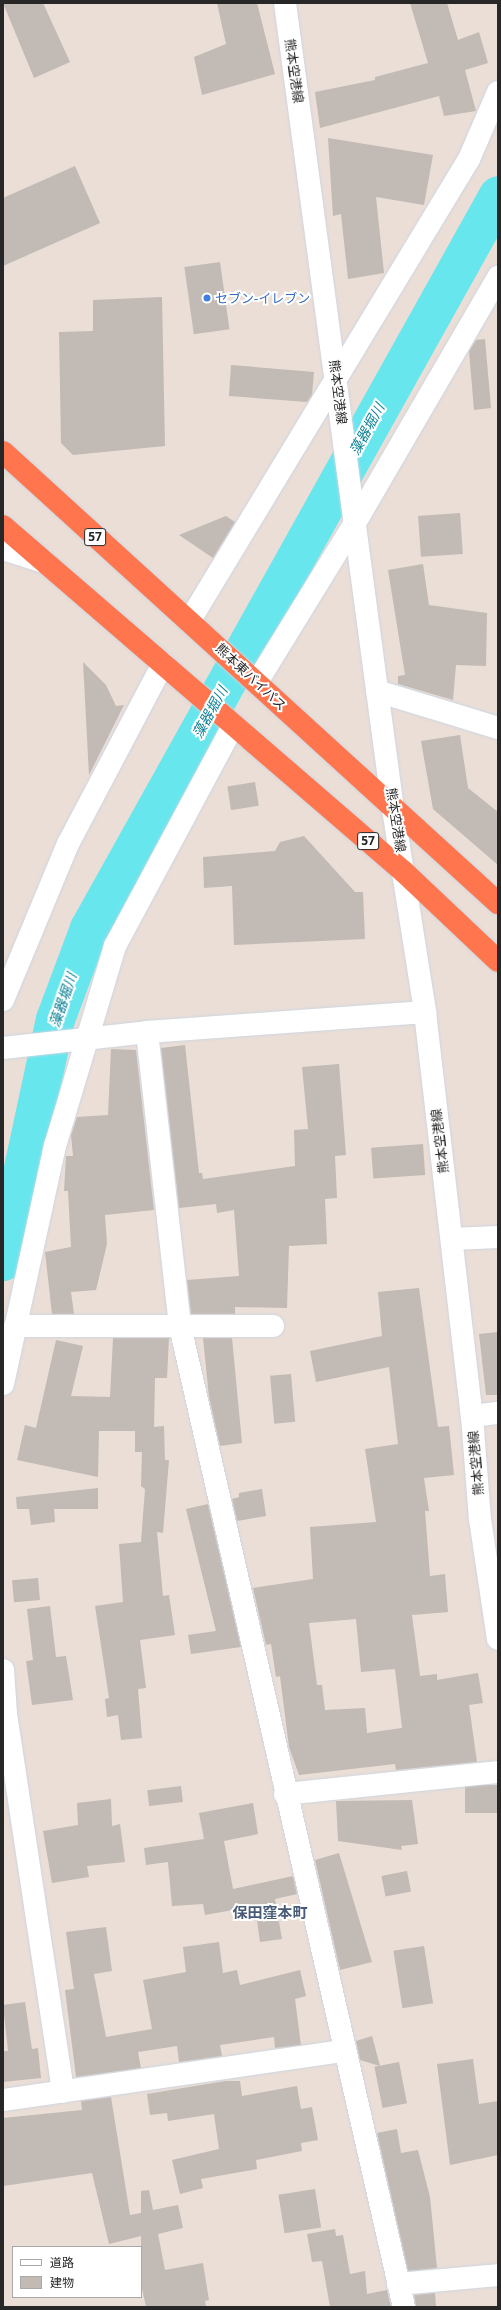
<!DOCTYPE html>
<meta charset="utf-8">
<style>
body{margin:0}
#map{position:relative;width:501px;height:2310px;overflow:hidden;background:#eaded7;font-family:"Noto Sans","Noto Sans JP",sans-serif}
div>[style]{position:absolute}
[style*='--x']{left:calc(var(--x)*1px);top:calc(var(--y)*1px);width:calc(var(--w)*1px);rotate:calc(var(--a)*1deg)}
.river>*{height:39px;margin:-19.5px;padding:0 19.5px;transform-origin:19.5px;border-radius:19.5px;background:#68e6ee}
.building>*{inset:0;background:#c2bab4;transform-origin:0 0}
.roads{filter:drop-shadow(0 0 1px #cdd5e0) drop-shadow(0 0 1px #cdd5e0)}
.street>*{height:22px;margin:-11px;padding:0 11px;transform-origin:11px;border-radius:11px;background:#fff}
.secondary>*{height:22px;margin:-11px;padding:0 11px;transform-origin:11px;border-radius:11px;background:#fff}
.highway>*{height:22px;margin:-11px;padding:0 11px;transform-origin:11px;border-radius:11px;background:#ff764e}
.dots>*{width:11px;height:11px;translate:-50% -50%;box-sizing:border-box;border:2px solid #fff;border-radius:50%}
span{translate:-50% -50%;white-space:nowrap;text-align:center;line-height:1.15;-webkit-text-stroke:4px #fff;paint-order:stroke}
.shield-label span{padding:1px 3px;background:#fff;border:1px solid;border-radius:3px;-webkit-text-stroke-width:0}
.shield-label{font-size:12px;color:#272727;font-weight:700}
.street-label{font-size:13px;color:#272727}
.shop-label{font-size:13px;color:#366cbe}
.left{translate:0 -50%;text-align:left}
.water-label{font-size:14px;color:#0c8295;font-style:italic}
.quarter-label{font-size:15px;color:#485a77;font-weight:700}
.frame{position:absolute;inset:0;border:4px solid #272727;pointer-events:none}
.legend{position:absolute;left:12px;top:2246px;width:130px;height:52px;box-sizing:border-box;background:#fff;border:1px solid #a9a9a9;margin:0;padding:5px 7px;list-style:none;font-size:12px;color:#272727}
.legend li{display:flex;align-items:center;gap:8px;height:20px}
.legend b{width:20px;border:1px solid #a9a9a9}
</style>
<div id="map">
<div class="river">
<i style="--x:3;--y:1261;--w:248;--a:-77.9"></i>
<i style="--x:55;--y:1019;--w:97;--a:-69.5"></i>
<i style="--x:89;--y:928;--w:839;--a:-60.84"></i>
</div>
<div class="building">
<i style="clip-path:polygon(3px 3px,43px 3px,70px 62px,34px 78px)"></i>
<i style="clip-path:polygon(217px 3px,257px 3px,275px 74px,202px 95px,194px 57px,226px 44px)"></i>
<i style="clip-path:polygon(410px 3px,447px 3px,458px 40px,479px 32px,488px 63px,465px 70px,476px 111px,444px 116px,439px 96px,320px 128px,315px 92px,375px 80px,375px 77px,428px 63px)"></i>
<i style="clip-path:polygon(328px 138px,433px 155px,424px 205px,376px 197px,384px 273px,348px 279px,341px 214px,333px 216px)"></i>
<i style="clip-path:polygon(75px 166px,100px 223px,3px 266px,3px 198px)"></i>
<i style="left:220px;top:262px;width:68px;height:36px;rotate:82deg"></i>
<i style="clip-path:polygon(162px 297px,165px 446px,73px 455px,61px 443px,59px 332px,93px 331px,93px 300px)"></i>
<i style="clip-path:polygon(485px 339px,491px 408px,474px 410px,469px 351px,476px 340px)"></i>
<i style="clip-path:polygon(231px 365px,314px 372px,312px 395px,307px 402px,229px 396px)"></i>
<i style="left:460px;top:513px;width:41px;height:42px;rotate:86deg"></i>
<i style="clip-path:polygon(226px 516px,235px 522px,213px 558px,179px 535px)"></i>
<i style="clip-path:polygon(423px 564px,429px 605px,487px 613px,486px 666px,456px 665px,453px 700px,398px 684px,398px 676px,405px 675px,388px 570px)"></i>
<i style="clip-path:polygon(83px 662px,106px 685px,116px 706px,124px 705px,89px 775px)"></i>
<i style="clip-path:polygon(460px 735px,468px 788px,498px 812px,498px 865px,433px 809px,421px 741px)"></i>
<i style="left:255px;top:782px;width:24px;height:28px;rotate:81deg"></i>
<i style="clip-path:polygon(304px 836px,355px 892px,363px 892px,365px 939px,234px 945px,232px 886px,204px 888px,203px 857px,275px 851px,280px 842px)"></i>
<i style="clip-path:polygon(185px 1045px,199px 1173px,202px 1173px,203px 1179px,295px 1166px,294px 1130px,308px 1129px,302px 1067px,339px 1064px,346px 1155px,335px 1156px,337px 1198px,325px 1199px,327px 1244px,289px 1246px,287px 1308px,235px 1307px,235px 1314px,191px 1314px,187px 1280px,239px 1276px,234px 1210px,217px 1213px,216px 1204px,179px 1208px,161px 1048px)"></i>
<i style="clip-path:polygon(111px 1049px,136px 1050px,154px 1210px,105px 1215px,107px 1244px,96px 1290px,71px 1292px,74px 1314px,52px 1314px,45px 1252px,71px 1247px,68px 1191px,64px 1191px,66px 1156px,73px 1156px,71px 1135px,77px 1117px,108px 1115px)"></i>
<i style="left:423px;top:1144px;width:31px;height:52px;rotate:86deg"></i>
<i style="clip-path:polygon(evenodd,419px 1288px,438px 1427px,449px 1426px,454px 1475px,424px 1478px,429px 1511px,425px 1511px,430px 1576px,445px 1574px,448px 1612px,412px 1615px,420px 1676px,437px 1674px,437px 1680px,478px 1673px,483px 1703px,469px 1705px,477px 1762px,396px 1770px,395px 1764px,299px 1775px,289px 1747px,280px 1676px,276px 1677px,271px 1644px,266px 1645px,253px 1588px,313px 1579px,310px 1527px,376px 1522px,365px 1449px,398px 1444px,389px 1367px,316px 1382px,310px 1351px,382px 1336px,378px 1292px,419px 1288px,356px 1619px,361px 1672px,395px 1669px,402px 1728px,367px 1733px,365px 1708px,325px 1710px,322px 1685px,317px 1685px,309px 1623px,356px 1619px)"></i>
<i style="clip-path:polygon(498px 1332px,498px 1395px,486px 1395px,479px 1334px)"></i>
<i style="clip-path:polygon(113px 1338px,169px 1338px,167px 1378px,155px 1378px,154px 1427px,164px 1426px,165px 1460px,169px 1460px,163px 1533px,157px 1532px,163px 1596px,169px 1595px,175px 1635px,140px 1640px,146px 1688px,138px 1689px,142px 1738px,121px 1740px,118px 1715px,107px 1717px,105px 1699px,109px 1698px,95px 1606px,123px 1602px,119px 1544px,141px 1542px,145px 1489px,141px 1486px,142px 1452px,135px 1452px,135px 1431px,99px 1431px,98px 1477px,17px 1460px,25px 1425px,36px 1428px,56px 1340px,83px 1346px,71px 1396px,110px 1397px)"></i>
<i style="clip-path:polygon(203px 1338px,232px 1338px,242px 1443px,220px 1446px,209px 1397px)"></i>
<i style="left:291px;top:1374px;width:48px;height:21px;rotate:85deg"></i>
<i style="clip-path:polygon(98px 1488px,98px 1509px,54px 1509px,55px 1522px,31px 1525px,29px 1509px,17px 1509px,16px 1497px)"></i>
<i style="clip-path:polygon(262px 1489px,266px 1516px,237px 1521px,232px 1499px,239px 1497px,239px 1493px)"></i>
<i style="clip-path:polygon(208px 1504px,241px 1647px,191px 1654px,188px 1635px,216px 1631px,186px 1509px)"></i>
<i style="left:38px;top:1578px;width:22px;height:26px;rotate:85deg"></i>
<i style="clip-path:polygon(50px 1606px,56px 1657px,66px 1656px,73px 1700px,32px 1705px,26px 1661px,33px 1660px,27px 1609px)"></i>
<i style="left:498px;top:1785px;width:28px;height:33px;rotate:90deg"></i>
<i style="left:181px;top:1786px;width:16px;height:34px;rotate:83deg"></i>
<i style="clip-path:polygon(111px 1799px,112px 1826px,120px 1824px,125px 1862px,87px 1866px,89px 1877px,52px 1883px,43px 1831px,78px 1825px,77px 1803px)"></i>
<i style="clip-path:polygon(412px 1800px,418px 1844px,401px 1846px,402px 1850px,338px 1841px,336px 1801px)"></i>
<i style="clip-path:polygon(253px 1803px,258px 1834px,224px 1841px,233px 1889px,293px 1876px,297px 1894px,275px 1899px,282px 1939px,260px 1942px,255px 1906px,205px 1915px,203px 1904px,172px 1906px,168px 1862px,146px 1865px,144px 1848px,204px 1839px,199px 1813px)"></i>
<i style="clip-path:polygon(339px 1853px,372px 1962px,340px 1970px,315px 1860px)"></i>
<i style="left:407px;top:1871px;width:21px;height:26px;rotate:79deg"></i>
<i style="clip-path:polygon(106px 1927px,112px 1971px,94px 1974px,106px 2037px,152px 2029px,143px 1980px,186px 1972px,183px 1947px,219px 1942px,223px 1973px,237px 1970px,240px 1985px,300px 1970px,306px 1996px,295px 1999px,301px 2045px,275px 2048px,274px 2037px,220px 2045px,222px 2056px,179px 2062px,177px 2046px,138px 2052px,141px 2068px,76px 2077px,65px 1990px,74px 1989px,66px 1932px)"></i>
<i style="left:424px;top:1946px;width:58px;height:31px;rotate:81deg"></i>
<i style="clip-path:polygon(25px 2002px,32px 2049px,38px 2048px,41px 2078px,3px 2082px,3px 2051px,8px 2051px,3px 2005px)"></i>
<i style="clip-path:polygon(372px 2036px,380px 2066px,360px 2060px,356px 2041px)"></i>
<i style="clip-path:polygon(473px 2059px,479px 2104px,498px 2101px,498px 2155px,450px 2165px,437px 2064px)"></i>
<i style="left:399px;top:2062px;width:42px;height:25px;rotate:79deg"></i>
<i style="clip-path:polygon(225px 2081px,240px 2081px,242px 2096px,297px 2086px,301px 2109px,312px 2107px,318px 2140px,301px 2143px,302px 2151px,256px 2160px,257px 2169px,201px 2179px,203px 2188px,180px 2194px,172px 2160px,219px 2149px,214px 2114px,168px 2121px,167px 2113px,150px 2115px,147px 2094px)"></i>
<i style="clip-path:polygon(111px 2097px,130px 2215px,141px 2213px,141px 2191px,149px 2190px,153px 2210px,178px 2205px,183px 2228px,158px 2234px,165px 2270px,203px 2263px,209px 2300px,205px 2301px,206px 2307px,146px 2307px,141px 2284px,141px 2236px,109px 2244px,92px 2173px,3px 2186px,3px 2118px,82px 2110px,81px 2101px)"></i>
<i style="clip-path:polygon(397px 2129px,401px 2153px,418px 2150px,430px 2197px,437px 2268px,408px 2271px,377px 2133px)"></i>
<i style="left:315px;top:2189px;width:39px;height:37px;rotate:81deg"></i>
<i style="clip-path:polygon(335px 2229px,336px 2236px,343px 2235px,350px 2274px,365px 2271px,367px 2294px,387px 2290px,391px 2307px,330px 2307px,322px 2261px,312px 2262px,307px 2234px)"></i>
<i style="clip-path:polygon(435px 2293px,436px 2307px,416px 2307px,414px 2295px)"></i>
</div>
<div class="roads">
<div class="street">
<i style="--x:3;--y:549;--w:43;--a:17.6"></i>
<i style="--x:190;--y:620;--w:539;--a:-58.82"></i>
<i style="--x:469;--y:159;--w:73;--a:-66.6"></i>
<i style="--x:257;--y:682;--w:187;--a:-58.4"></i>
<i style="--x:355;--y:523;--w:285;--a:-59.8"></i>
<i style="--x:377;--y:691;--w:127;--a:17"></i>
<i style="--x:3;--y:1000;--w:169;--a:-67.4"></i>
<i style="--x:68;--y:844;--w:204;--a:-62.2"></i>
<i style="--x:147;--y:1032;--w:296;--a:83.6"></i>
<i style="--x:180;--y:1326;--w:1006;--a:77.14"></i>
<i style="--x:3;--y:1048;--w:145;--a:-6.3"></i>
<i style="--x:147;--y:1032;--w:279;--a:-4.1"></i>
<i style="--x:452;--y:1239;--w:46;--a:-2.5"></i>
<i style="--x:15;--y:1326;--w:258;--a:0"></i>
<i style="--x:3;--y:1384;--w:244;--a:-77.7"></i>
<i style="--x:55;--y:1146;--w:209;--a:-73.3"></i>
<i style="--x:115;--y:946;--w:250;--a:-61.8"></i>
<i style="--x:472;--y:1416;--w:26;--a:-7"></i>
<i style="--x:3;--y:1670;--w:44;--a:86.1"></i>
<i style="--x:6;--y:1714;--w:382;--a:81.4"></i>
<i style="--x:285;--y:1794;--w:214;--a:-5.9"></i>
<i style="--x:3;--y:2100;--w:345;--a:-8.2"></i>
<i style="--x:398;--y:2284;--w:100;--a:-5.1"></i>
</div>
<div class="secondary">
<i style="--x:285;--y:3;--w:813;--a:82.37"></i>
<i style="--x:393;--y:809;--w:206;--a:81"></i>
<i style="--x:425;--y:1012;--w:407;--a:83.4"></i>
<i style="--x:472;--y:1416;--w:103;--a:85.6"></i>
<i style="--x:480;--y:1519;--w:121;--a:81.5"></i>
</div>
<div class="highway">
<i style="--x:3;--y:452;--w:670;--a:42.34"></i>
<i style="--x:3;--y:526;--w:530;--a:40.79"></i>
<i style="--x:404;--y:872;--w:129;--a:43.4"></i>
</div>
</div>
<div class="dots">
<i style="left:207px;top:298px;background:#3f7fe0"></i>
</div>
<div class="shield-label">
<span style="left:95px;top:537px">57</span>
<span style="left:368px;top:841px">57</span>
</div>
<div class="street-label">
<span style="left:294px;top:71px;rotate:82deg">熊本空港線</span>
<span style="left:338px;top:392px;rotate:83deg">熊本空港線</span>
<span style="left:251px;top:677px;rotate:43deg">熊本東バイパス</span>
<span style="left:396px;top:820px;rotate:81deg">熊本空港線</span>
<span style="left:440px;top:1141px;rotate:-97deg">熊本空港線</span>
<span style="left:476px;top:1463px;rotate:-95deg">熊本空港線</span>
</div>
<div class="shop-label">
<span class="left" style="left:215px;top:298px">セブン-イレブン</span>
</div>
<div class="water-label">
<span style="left:367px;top:429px;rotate:-61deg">藻器堀川</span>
<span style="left:210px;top:712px;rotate:-61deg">藻器堀川</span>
<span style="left:63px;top:1000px;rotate:-71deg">藻器堀川</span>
</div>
<div class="quarter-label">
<span style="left:270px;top:1913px">保田窪本町</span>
</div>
<div class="frame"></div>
<ul class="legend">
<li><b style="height:5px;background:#fff"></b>道路</li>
<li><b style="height:11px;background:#c2bab4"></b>建物</li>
</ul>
</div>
